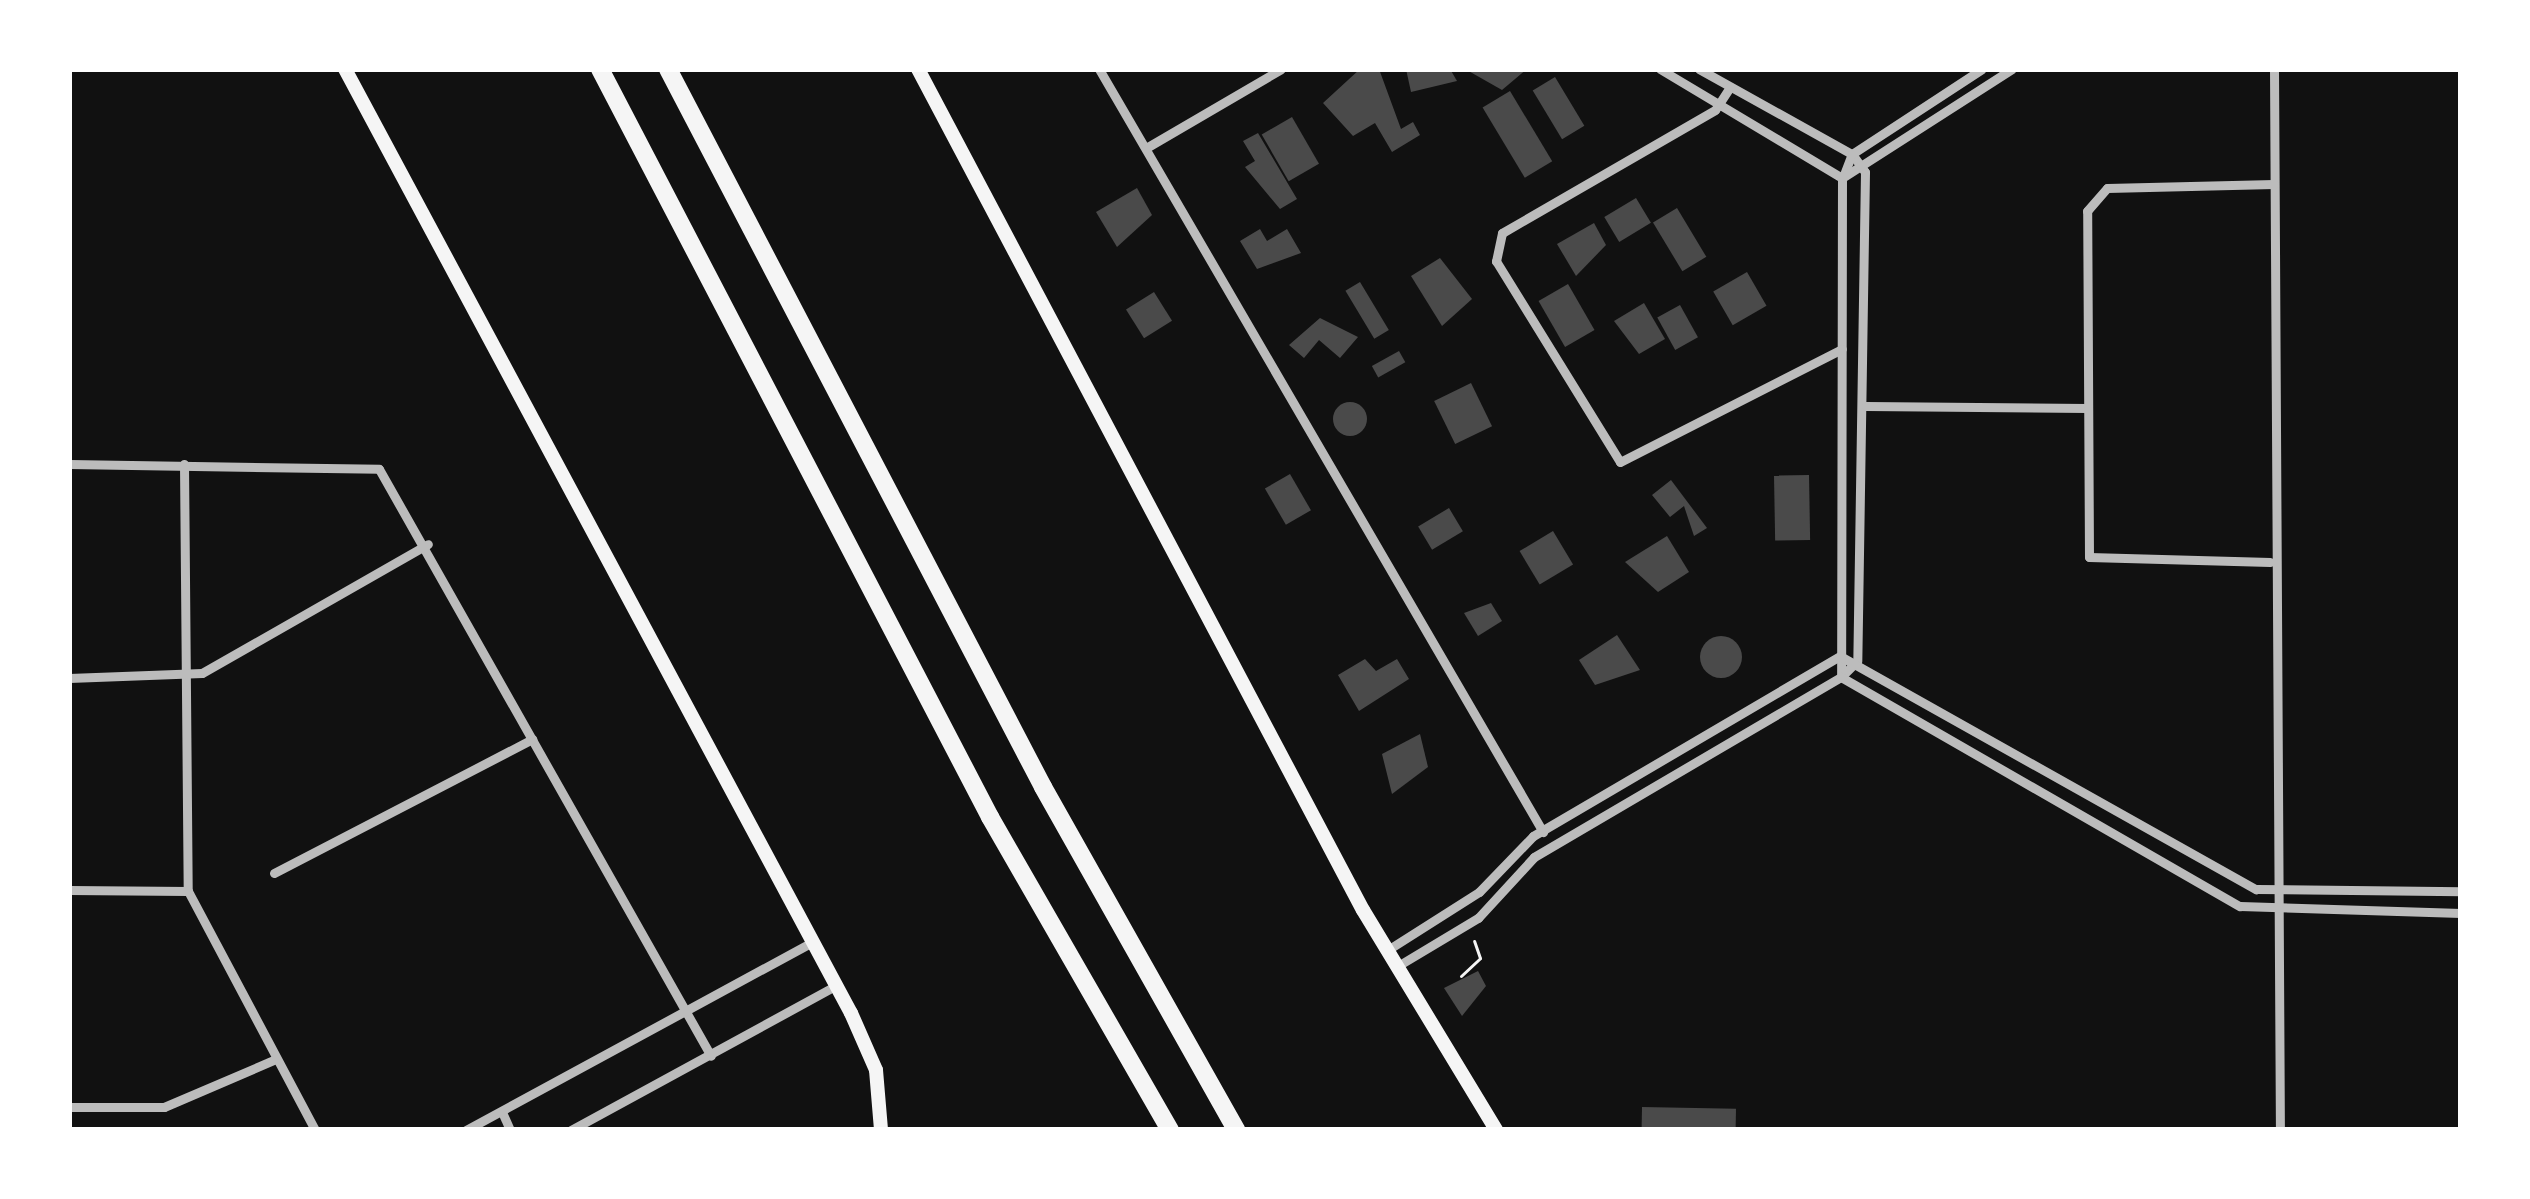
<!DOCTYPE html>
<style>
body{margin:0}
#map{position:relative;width:2530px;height:1199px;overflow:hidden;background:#111;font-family:"Roboto Serif",serif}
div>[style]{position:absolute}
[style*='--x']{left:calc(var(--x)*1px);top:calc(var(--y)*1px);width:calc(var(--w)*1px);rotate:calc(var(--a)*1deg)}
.building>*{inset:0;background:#4a4a4a;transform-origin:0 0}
.round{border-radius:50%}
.path>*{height:3px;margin:-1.5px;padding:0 1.5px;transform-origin:1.5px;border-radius:1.5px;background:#f5f5f5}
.minor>*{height:9px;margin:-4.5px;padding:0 4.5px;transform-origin:4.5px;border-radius:4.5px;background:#bcbcbc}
.secondary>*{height:14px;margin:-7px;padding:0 7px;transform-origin:7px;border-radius:7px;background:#f5f5f5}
.motorway>*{height:18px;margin:-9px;padding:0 9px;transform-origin:9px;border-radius:9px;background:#f5f5f5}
span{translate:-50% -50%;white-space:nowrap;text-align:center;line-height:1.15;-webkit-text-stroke:12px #fff;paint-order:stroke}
.frame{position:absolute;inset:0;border:72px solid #fff;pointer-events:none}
</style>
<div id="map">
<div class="building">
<i style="clip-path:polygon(1360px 69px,1379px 69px,1401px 129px,1413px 122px,1420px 135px,1392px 152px,1375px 123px,1353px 136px,1323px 103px)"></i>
<i style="clip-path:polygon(1406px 69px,1450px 69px,1457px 81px,1411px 92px)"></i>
<i style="clip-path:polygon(1465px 69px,1527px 69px,1502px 90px)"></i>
<i style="left:1555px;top:77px;width:57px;height:26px;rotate:59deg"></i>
<i style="left:1510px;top:91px;width:82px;height:32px;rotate:59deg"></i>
<i style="left:1292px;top:117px;width:54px;height:35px;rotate:60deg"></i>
<i style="clip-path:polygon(1258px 133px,1297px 199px,1280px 209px,1245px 167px,1255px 161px,1243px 141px)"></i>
<i style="clip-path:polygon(1137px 188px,1152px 215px,1117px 247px,1096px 212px)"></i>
<i style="left:1636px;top:198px;width:29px;height:37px;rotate:59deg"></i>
<i style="left:1677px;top:208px;width:57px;height:28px;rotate:59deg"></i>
<i style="clip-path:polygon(1594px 223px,1606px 245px,1576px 276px,1557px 244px)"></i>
<i style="clip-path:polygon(1260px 229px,1267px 241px,1287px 229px,1301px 253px,1257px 269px,1240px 241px)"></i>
<i style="clip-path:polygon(1440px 258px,1472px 299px,1442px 326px,1411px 276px)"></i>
<i style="left:1747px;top:272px;width:39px;height:39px;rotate:60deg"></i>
<i style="left:1360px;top:282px;width:56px;height:17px;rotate:59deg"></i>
<i style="left:1568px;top:284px;width:53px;height:34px;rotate:60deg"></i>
<i style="left:1154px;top:292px;width:34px;height:33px;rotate:58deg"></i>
<i style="clip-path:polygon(1644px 303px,1665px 339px,1639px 354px,1614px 321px)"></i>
<i style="left:1680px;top:305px;width:37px;height:26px;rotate:61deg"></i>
<i style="clip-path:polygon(1320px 318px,1358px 337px,1340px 358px,1319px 340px,1304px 358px,1289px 345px)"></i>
<i style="left:1399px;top:351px;width:13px;height:31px;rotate:61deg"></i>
<i style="left:1471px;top:383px;width:48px;height:41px;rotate:64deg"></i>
<i class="round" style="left:1333px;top:402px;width:34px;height:34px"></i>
<i style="left:1290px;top:474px;width:42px;height:29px;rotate:60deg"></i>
<i style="left:1809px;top:475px;width:65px;height:35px;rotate:89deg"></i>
<i style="clip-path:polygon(1671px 480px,1707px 528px,1694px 536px,1684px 506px,1670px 517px,1652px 495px)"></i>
<i style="left:1449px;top:508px;width:27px;height:36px;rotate:59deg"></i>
<i style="left:1553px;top:531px;width:39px;height:39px;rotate:59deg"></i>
<i style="clip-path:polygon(1667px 536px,1689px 572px,1658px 592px,1625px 562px)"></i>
<i style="clip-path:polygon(1491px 603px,1502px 621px,1478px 636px,1464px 613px)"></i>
<i style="clip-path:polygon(1617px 635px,1640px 670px,1595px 685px,1579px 660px)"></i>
<i class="round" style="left:1700px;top:636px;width:42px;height:42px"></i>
<i style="clip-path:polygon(1365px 659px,1376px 671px,1397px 659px,1409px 679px,1359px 711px,1338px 675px)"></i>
<i style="clip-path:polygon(1420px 734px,1428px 767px,1392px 794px,1382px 754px)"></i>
<i style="clip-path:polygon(1478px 971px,1486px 986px,1462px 1016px,1444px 988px)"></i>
<i style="left:1642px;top:1107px;width:94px;height:23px;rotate:1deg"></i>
</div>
<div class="path">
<i style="--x:1461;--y:976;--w:26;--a:-43"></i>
<i style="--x:1480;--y:958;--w:18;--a:-109"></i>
</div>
<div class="minor">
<i style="--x:1099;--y:69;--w:883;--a:59.8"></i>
<i style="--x:1660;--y:69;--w:212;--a:30.9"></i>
<i style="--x:1842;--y:178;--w:499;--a:90.1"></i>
<i style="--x:1699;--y:69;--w:175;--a:29.1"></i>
<i style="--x:1852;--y:154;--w:22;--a:54"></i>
<i style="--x:1865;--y:172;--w:489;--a:90.9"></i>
<i style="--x:1857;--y:661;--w:23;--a:135"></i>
<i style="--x:2274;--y:69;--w:1061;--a:89.68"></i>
<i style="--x:1730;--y:87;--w:27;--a:123"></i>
<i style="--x:1715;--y:110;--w:246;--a:150"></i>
<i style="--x:1502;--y:233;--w:29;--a:102"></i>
<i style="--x:1496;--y:261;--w:236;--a:58.3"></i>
<i style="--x:1620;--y:462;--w:249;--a:-27"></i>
<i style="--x:1146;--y:148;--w:156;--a:-30.3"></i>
<i style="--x:1843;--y:177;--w:25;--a:-69"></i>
<i style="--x:1852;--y:154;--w:155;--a:-33.2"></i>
<i style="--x:1842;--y:178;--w:202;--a:-32.7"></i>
<i style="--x:1866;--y:406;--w:221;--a:0.5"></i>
<i style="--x:69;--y:464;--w:310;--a:0.9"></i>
<i style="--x:379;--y:469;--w:674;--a:60.51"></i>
<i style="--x:184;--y:464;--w:427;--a:89.5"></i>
<i style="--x:188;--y:891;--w:271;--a:62"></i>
<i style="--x:2270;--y:562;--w:181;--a:-178.4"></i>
<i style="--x:2089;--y:557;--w:346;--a:-90.3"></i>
<i style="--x:2087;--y:211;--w:30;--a:-49"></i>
<i style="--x:2107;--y:188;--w:167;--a:-1.4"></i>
<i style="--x:69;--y:678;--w:133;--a:-2.2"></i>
<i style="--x:202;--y:673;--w:260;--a:-29.7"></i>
<i style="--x:274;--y:873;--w:291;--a:-27.4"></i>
<i style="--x:69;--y:890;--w:119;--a:0.5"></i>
<i style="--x:1386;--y:951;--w:110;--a:-32.4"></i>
<i style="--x:1479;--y:892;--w:78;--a:-46"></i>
<i style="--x:1533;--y:836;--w:356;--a:-30.4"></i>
<i style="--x:1840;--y:656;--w:477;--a:29.3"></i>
<i style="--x:2256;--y:889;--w:205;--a:0.6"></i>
<i style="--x:1396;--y:967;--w:96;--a:-30.9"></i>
<i style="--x:1478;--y:918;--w:83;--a:-47.4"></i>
<i style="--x:1534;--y:857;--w:356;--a:-30.4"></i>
<i style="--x:1841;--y:677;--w:460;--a:29.9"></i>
<i style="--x:2240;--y:906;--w:221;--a:1.8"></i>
<i style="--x:69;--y:1107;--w:95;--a:0"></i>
<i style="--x:164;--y:1107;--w:122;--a:-23.2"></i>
<i style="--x:502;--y:1112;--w:20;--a:66"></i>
<i style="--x:466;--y:1130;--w:392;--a:-28.5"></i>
<i style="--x:571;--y:1130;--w:301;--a:-28.6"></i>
</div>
<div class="secondary">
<i style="--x:345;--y:69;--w:1071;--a:61.81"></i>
<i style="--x:851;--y:1013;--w:62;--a:66.3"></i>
<i style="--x:876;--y:1070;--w:60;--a:85.2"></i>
<i style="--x:918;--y:69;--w:951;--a:62.12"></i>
<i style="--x:1363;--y:910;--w:257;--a:58.8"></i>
</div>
<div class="motorway">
<i style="--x:600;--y:69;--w:844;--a:62.46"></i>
<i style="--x:990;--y:817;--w:361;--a:60.1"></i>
<i style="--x:668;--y:69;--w:810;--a:62.42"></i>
<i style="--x:1043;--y:787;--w:394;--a:60.6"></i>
</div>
<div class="frame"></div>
</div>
